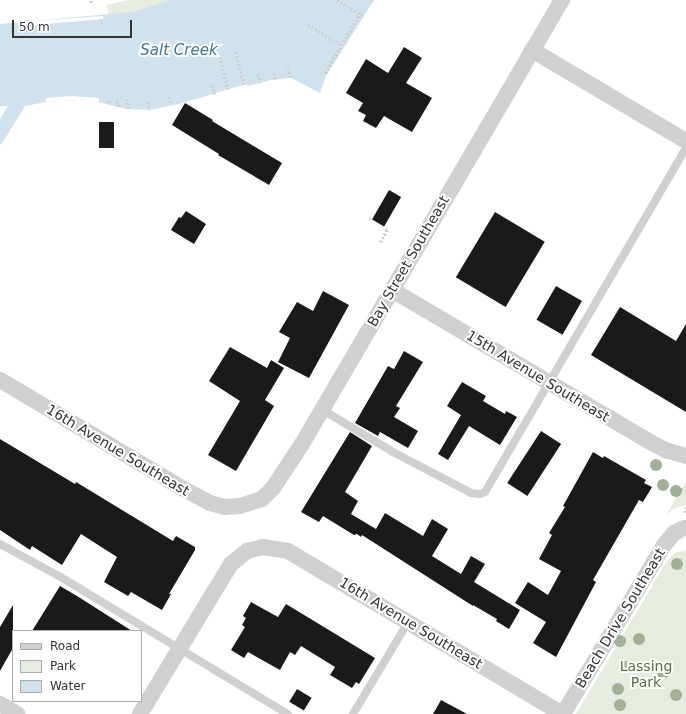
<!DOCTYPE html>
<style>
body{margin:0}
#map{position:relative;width:686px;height:714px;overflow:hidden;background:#fff;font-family:"DejaVu Sans",sans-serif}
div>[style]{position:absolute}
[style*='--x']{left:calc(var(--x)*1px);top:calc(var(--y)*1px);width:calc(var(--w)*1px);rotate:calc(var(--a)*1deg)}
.green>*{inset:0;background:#e6ecdf}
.water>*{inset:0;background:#cfe2ee}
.pier>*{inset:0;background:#fff}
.building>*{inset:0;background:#1a1a1a;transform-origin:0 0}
.path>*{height:2.5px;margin-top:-1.25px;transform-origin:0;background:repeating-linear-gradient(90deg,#cdcdcd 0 2px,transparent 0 4px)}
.lane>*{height:8px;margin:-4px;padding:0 4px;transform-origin:4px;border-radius:4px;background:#d0d0d0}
.street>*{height:16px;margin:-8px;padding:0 8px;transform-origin:8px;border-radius:8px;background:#d0d0d0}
.trees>*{width:12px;height:12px;margin:-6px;border-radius:50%;background:#a2b095}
span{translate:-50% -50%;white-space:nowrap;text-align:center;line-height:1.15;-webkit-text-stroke:4px #fff;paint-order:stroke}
.street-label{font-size:14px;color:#333}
.park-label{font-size:14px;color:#56703f}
.water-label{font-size:15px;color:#3f7597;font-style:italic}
.legend{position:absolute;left:12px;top:630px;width:130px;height:72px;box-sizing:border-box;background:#fff;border:1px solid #adadad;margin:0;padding:5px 7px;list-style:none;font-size:12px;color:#333}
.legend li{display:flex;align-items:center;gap:8px;height:20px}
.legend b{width:20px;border:1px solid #adadad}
.scale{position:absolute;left:12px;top:20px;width:120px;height:18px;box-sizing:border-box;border:2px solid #333;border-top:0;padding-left:5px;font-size:12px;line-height:14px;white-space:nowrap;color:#333;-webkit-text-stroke:3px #fff;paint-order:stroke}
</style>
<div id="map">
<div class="green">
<i style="clip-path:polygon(128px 0,186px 0,173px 13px,109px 17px,107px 5px)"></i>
<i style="clip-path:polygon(686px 482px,686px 505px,675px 508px,666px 515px)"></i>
<i style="clip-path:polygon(686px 550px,686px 714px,576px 714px,667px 561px,676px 552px)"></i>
</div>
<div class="water">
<i style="clip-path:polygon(172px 0,374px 0,326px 76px,320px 93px,291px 78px,271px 80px,248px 86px,246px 84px,179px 104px,150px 110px,127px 109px,102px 103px,77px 100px,46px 102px,25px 106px,1px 145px,0 144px,0 119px,8px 106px,0 106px,0 24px,132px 12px)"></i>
</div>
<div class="pier">
<i style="clip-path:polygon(103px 16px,103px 19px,24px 26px,24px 22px)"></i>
<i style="clip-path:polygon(70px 96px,99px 98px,99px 103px,77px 100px,46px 102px,46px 98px)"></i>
</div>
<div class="building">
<i style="clip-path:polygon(404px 47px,422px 58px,406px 83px,432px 98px,412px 132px,384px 116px,376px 128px,363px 121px,366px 115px,358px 111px,363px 103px,346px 93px,366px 59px,388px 73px)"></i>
<i style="clip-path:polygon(185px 103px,213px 120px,212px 121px,282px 163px,269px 185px,218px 155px,219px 154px,172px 125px)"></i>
<i style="left:99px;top:122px;width:15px;height:26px"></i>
<i style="left:389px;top:190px;width:14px;height:34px;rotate:30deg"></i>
<i style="clip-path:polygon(186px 211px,206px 224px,194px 244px,171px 230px,179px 217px,181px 218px)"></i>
<i style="left:495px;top:212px;width:58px;height:76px;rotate:31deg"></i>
<i style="left:556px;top:286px;width:30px;height:39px;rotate:30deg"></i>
<i style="clip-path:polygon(323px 291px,349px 305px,309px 378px,278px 362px,290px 338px,279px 332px,297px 302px,313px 311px)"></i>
<i style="clip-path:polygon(620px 307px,676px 341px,686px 324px,686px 412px,591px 355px)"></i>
<i style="clip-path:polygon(230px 347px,267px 368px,271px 360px,284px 368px,265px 400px,274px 406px,236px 471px,208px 455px,240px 401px,209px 381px)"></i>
<i style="clip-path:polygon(404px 351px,423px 362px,396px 406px,400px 408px,394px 417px,418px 431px,408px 448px,380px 432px,378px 436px,355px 423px,388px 366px,394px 369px)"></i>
<i style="clip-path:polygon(462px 382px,486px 396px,483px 401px,505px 414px,506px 411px,517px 417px,500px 445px,469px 426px,448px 460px,438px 454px,461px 415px,447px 406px)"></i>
<i style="left:541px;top:431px;width:24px;height:62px;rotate:33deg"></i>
<i style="clip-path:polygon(350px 432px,372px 446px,345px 492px,358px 501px,351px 514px,376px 529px,385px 513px,423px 536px,432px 519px,448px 529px,432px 556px,461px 574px,471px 556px,485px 564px,474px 582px,520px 610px,509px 629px,496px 621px,497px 619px,473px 605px,473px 606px,362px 535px,361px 537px,357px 534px,354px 535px,323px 516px,319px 522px,301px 512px)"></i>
<i style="clip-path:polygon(0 439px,75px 484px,76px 482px,173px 541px,176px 536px,195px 547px,195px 550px,169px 594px,171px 594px,162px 610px,131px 592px,128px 596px,104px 582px,117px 557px,81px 534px,62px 565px,32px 546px,30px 550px,0 530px)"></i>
<i style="clip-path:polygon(593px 452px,603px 458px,604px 456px,646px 480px,644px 483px,652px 487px,643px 502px,639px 500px,593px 580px,596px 582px,556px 657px,533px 643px,546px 622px,515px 603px,528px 582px,548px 595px,561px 571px,539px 559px,552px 535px,549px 533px,565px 507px,563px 506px)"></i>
<i style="clip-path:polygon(60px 586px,77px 596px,132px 631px,32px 631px)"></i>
<i style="clip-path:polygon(251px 602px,278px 617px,286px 604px,375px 658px,359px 684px,356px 682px,352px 688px,330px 675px,335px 667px,301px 646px,295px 655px,290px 652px,280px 670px,248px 652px,244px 658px,231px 650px,245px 627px,242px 625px,246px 618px,243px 616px)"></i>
<i style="clip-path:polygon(13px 605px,13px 648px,0 671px,0 627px)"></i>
<i style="left:297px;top:689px;width:17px;height:15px;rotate:31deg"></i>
<i style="clip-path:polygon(441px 700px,467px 714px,433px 714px)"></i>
</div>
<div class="path">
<i style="--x:337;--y:0;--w:31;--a:31"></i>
<i style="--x:371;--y:0;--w:2;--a:27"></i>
<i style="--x:91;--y:3;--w:3;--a:-90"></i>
<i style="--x:101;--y:19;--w:5;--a:79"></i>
<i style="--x:308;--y:25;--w:39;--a:30"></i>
<i style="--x:25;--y:26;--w:5;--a:79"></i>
<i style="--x:12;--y:27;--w:5;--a:90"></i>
<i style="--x:236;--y:52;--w:34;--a:76"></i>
<i style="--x:220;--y:57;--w:33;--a:76"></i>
<i style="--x:288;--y:68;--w:10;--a:73"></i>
<i style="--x:274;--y:73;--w:7;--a:74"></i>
<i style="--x:325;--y:73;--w:69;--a:-59.3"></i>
<i style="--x:258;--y:74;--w:9;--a:72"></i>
<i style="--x:213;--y:85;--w:9;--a:77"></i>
<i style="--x:169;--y:97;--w:6;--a:72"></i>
<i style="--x:127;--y:99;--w:10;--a:79"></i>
<i style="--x:109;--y:101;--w:4;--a:76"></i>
<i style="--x:117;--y:101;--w:6;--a:72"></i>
<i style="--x:148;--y:102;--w:8;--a:76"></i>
<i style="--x:369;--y:218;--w:3;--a:18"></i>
<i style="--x:380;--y:242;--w:14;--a:-60"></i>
<i style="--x:387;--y:230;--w:2;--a:-153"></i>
<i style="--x:674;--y:485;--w:13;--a:27"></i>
<i style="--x:685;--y:513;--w:8;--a:-83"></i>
</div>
<div class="lane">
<i style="--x:321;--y:409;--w:84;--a:30.8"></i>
<i style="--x:393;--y:452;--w:88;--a:27.7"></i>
<i style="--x:471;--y:493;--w:9;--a:6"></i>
<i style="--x:480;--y:494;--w:5;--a:-22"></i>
<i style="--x:485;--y:492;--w:398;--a:-59.7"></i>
<i style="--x:0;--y:544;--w:67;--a:28.5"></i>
<i style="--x:59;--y:576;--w:267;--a:31.1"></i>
<i style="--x:353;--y:714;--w:107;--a:-59.1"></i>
</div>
<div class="street">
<i style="--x:532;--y:50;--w:179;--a:30.6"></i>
<i style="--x:392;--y:290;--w:291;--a:30.5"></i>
<i style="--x:643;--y:438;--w:25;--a:29"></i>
<i style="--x:665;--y:450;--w:22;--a:16"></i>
<i style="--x:0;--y:380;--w:209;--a:30.7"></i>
<i style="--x:180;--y:487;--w:34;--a:28"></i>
<i style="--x:210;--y:503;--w:16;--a:15"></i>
<i style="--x:225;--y:507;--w:15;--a:-4"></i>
<i style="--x:240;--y:506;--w:23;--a:-18"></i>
<i style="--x:262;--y:499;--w:16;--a:-45"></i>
<i style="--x:273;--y:488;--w:53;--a:-56.6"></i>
<i style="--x:302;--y:444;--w:515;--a:-59.65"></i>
<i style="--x:0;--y:704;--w:20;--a:30"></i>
<i style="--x:140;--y:714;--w:175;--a:-58.8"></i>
<i style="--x:231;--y:564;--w:21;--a:-39"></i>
<i style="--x:247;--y:551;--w:16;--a:-14"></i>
<i style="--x:263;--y:547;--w:25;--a:9"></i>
<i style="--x:288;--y:551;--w:320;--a:30.7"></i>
<i style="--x:563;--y:714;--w:197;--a:-59.1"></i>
<i style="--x:664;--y:545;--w:16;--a:-50"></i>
<i style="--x:674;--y:533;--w:11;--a:-27"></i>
</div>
<div class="trees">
<i style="left:656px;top:465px"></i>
<i style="left:663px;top:485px"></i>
<i style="left:676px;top:491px"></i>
<i style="left:677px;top:564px"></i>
<i style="left:639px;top:639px"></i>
<i style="left:620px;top:641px"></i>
<i style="left:625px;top:667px"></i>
<i style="left:663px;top:673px"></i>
<i style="left:618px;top:689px"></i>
<i style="left:676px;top:695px"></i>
<i style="left:620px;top:705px"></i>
</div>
<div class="street-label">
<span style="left:408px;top:261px;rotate:-60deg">Bay Street Southeast</span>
<span style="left:538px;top:376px;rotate:31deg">15th Avenue Southeast</span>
<span style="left:118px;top:450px;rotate:31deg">16th Avenue Southeast</span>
<span style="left:620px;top:618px;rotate:-59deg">Beach Drive Southeast</span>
<span style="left:411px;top:623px;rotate:31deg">16th Avenue Southeast</span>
</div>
<div class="park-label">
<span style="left:646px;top:674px">Lassing<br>Park</span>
</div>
<div class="water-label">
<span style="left:179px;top:51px">Salt Creek</span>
</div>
<ul class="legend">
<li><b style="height:5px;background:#d0d0d0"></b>Road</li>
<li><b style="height:11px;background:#e6ecdf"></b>Park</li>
<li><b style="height:11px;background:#cfe2ee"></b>Water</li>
</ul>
<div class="scale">50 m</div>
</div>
